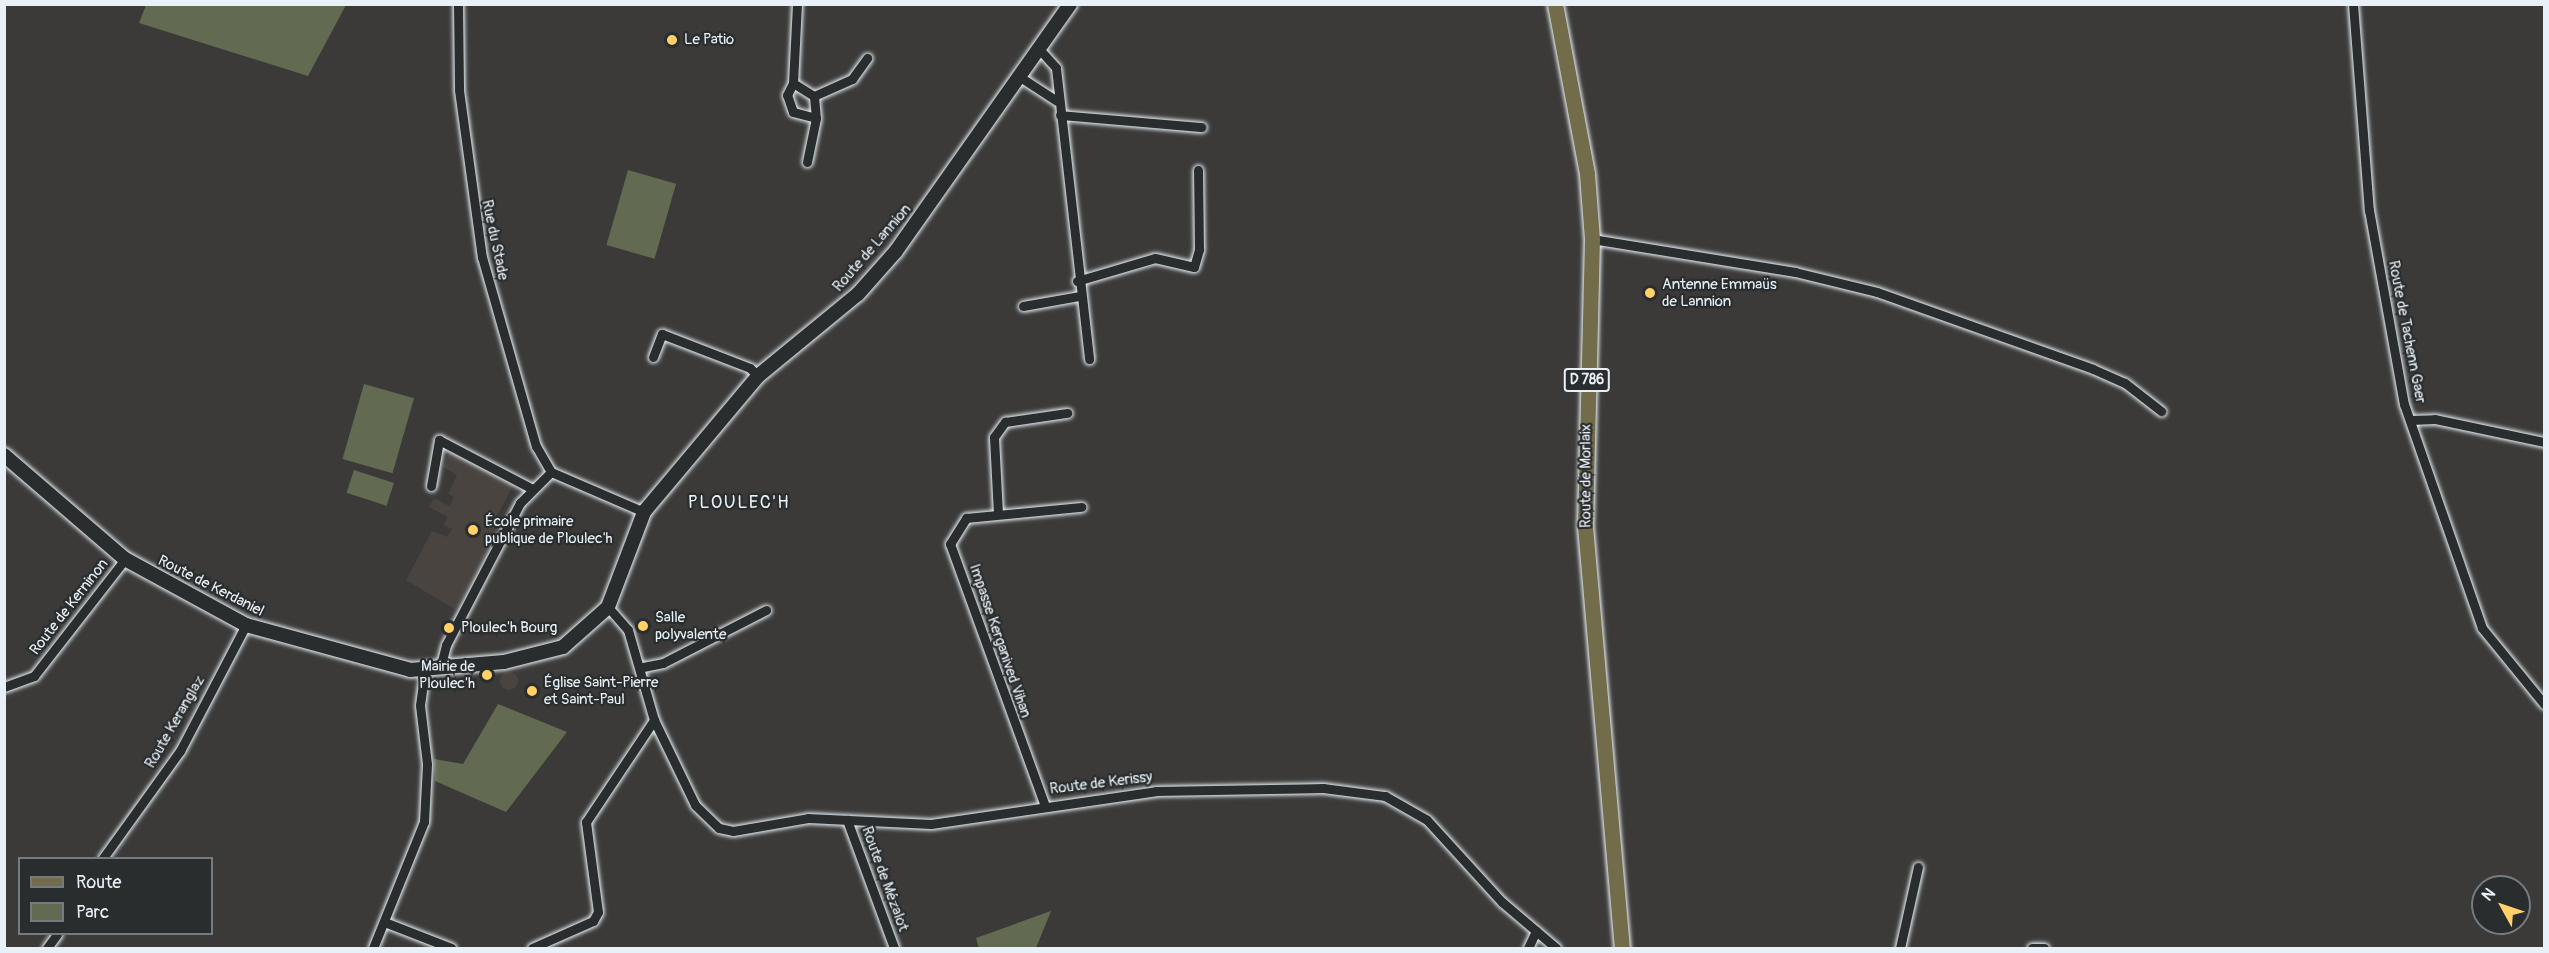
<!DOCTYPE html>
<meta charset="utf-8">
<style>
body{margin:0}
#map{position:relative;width:2549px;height:953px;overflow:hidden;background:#3c3a38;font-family:Pangolin,sans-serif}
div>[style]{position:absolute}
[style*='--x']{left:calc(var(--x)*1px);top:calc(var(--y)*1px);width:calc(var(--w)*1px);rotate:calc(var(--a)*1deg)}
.built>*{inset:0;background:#49443f}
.round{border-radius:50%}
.green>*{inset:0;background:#626b51;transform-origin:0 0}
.roads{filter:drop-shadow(0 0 2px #e8f1f8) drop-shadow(0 0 2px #e8f1f8)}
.street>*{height:9px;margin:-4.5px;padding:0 4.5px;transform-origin:4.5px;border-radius:4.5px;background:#2a2d2e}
.secondary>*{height:14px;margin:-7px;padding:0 7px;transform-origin:7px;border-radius:7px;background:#2a2d2e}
.primary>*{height:15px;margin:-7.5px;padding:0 7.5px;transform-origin:7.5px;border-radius:7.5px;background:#726c4b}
.dots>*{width:16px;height:16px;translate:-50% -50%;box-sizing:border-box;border:3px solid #2a2d2e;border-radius:50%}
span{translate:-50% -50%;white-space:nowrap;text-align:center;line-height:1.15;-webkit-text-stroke:4.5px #2a2d2e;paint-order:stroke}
.shield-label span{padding:2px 4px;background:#2a2d2e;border:2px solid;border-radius:4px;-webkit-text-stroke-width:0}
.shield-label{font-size:14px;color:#e8f1f8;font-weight:700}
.poi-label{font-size:15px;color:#e8f1f8}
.left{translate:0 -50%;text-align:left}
.right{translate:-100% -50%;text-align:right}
.street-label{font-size:15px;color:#e8f1f8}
.quarter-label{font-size:18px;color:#e8f1f8;letter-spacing:1.5px}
.frame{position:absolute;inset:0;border:6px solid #e8f1f8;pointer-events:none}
.legend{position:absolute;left:18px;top:857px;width:195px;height:78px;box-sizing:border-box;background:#2a2d2e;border:2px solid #767b7f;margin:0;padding:8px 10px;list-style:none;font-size:18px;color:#e8f1f8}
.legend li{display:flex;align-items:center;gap:12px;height:30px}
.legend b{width:30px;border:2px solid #767b7f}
.north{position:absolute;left:2471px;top:875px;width:60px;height:60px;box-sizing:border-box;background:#2a2d2e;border:2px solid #767b7f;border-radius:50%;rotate:310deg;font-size:16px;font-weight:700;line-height:24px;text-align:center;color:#e8f1f8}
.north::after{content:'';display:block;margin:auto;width:21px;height:27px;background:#ffd166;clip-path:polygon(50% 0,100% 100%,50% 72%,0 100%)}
</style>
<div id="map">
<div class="built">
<i style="clip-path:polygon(450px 451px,514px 484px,493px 523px,497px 533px,456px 610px,406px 580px,432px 531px,447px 537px,452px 529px,444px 525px,448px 517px,429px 507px,434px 498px,449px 506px,454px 497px,448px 494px,457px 475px,443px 467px)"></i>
<i class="round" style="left:500px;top:672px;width:18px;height:18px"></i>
</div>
<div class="green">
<i style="clip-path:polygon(146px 5px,146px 4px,346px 5px,308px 76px,139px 23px)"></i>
<i style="left:628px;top:170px;width:50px;height:78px;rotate:16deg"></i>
<i style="left:364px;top:384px;width:52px;height:78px;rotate:16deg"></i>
<i style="left:354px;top:470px;width:42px;height:24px;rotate:18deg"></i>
<i style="clip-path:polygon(498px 704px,567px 732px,506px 812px,435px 781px,434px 759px,463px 764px)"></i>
<i style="clip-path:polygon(1051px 911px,1036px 948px,979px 948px,976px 938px)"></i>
</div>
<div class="roads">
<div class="street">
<i style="--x:458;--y:4;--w:86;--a:89.3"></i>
<i style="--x:459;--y:90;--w:169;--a:82.2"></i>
<i style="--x:482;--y:257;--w:197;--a:74.1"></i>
<i style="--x:536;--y:446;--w:30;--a:60"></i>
<i style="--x:2353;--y:4;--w:207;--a:85.6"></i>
<i style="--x:2369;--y:210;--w:197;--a:79.8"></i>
<i style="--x:2404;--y:404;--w:237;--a:70.8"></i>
<i style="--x:2482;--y:628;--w:98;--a:50.8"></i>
<i style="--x:1040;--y:50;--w:24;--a:48"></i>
<i style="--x:1056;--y:68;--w:293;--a:83.5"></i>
<i style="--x:1020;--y:77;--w:44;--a:33"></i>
<i style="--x:793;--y:83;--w:25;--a:32"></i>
<i style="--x:814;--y:96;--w:22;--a:85"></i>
<i style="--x:816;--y:118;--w:24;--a:-165"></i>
<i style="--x:793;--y:112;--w:18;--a:-109"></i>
<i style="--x:787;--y:95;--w:13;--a:-63"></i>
<i style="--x:793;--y:83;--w:79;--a:-87.1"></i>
<i style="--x:814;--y:96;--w:42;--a:-24.1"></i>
<i style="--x:852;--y:79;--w:26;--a:-54"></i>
<i style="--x:1060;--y:115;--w:142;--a:4.9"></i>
<i style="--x:807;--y:162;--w:45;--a:-78.4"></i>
<i style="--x:1592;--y:239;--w:206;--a:9.2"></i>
<i style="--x:1795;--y:272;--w:84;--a:13.7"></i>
<i style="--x:1877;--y:292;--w:229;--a:19.6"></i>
<i style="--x:2093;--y:369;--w:35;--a:24"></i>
<i style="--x:2125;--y:383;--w:46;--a:37.9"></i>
<i style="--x:1077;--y:281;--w:81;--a:-16.4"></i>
<i style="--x:1155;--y:258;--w:40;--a:13"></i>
<i style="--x:1194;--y:267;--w:19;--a:-74"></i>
<i style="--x:1199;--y:249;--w:79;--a:-90.7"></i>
<i style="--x:1023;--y:306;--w:58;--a:-10"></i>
<i style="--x:653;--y:357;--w:25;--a:-69"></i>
<i style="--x:662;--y:334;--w:94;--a:21.1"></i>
<i style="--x:750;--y:368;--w:11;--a:45"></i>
<i style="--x:2410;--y:420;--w:25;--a:-2"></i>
<i style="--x:2435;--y:419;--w:111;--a:11.9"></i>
<i style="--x:551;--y:472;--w:101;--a:23.3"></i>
<i style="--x:431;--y:486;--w:47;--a:-80.1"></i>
<i style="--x:439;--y:440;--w:104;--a:27.6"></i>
<i style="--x:998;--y:514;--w:77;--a:-93"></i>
<i style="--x:994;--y:437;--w:19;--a:-54"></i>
<i style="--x:1005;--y:422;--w:63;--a:-8.3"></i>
<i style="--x:643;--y:667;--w:20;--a:-11"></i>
<i style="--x:663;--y:663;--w:116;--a:-27.2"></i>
<i style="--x:440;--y:669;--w:25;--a:-76"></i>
<i style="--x:446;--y:645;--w:160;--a:-62.5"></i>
<i style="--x:520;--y:503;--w:44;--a:-45"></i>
<i style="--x:4;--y:687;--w:32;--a:-20"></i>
<i style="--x:34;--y:676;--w:148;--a:-52.1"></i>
<i style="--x:654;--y:720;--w:94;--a:64.2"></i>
<i style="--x:695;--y:805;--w:33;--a:44"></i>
<i style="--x:719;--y:828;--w:14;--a:12"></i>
<i style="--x:733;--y:831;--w:76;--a:-9.8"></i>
<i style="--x:808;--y:818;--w:123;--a:2.8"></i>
<i style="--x:931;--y:824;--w:227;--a:-8.3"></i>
<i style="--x:1156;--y:791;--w:167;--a:-1"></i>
<i style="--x:1323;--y:788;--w:63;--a:7.4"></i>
<i style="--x:1385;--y:796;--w:48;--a:29.7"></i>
<i style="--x:1427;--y:820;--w:111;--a:47.6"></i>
<i style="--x:1502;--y:902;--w:71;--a:40.4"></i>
<i style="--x:1045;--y:806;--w:279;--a:-109.9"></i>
<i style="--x:950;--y:544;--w:31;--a:-58"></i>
<i style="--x:966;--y:518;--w:116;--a:-5.5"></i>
<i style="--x:847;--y:820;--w:136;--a:69.8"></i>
<i style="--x:103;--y:858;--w:132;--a:-54.3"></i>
<i style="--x:180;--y:751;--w:142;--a:-62.4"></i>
<i style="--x:387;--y:923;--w:69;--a:21.3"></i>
<i style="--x:47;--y:948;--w:17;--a:-54"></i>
<i style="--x:373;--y:948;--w:136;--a:-68"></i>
<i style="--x:424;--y:822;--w:58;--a:-87"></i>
<i style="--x:427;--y:764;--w:59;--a:-96.8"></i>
<i style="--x:420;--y:705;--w:35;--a:-82"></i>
<i style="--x:532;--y:948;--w:67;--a:-23.9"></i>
<i style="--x:593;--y:921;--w:10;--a:-61"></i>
<i style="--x:598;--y:912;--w:91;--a:-97.6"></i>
<i style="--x:586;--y:822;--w:123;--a:-56.3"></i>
<i style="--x:654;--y:720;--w:94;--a:-106.1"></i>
<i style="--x:628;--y:630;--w:30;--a:-131"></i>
<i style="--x:1528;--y:948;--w:19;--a:-65"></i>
<i style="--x:1900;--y:948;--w:83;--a:-77.5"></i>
<i style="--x:2032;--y:948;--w:12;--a:0"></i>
</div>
<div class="secondary">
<i style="--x:4;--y:455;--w:160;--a:40.7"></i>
<i style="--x:125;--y:559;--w:138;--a:28.6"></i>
<i style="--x:246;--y:625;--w:170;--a:15.3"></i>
<i style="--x:410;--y:670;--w:94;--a:-4.9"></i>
<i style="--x:504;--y:662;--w:61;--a:-14.3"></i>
<i style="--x:563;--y:647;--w:60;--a:-41.6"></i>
<i style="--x:608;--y:607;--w:102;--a:-69.2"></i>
<i style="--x:644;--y:512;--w:177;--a:-50"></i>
<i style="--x:758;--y:376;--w:129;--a:-39.4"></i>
<i style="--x:858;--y:294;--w:57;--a:-48.5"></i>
<i style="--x:896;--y:251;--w:302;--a:-54.8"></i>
</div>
<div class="primary">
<i style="--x:1555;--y:4;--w:173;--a:79.3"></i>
<i style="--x:1587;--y:174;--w:65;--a:85.6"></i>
<i style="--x:1592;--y:239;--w:287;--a:91.4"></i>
<i style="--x:1585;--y:526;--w:424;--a:85"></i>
</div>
</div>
<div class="dots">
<i style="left:672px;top:40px;background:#ffd166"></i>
<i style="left:1650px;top:293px;background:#ffd166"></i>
<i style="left:473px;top:530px;background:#ffd166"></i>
<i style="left:643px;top:626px;background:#ffd166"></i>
<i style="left:449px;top:628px;background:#ffd166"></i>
<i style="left:487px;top:675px;background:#ffd166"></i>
<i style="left:532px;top:691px;background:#ffd166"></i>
</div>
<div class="shield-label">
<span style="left:1587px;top:380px">D 786</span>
</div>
<div class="poi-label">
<span class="left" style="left:684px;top:40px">Le Patio</span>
<span class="left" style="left:1662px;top:293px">Antenne Emmaüs<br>de Lannion</span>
<span class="left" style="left:485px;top:530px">École primaire<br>publique de Ploulec'h</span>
<span class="left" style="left:655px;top:626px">Salle<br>polyvalente</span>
<span class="left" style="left:461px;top:628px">Ploulec'h Bourg</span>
<span class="right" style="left:475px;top:675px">Mairie de<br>Ploulec'h</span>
<span class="left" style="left:544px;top:691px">Église Saint-Pierre<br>et Saint-Paul</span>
</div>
<div class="street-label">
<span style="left:495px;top:240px;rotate:78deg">Rue du Stade</span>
<span style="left:872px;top:248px;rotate:-49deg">Route de Lannion</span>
<span style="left:2407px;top:332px;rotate:79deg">Route de Tachenn Gaer</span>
<span style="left:1586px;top:476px;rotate:-90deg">Route de Morlaix</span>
<span style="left:211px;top:586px;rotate:27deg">Route de Kerdaniel</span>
<span style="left:69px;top:607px;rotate:-52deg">Route de Kerninon</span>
<span style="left:1000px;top:641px;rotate:71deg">Impasse Kerganived Vihan</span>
<span style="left:175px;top:722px;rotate:-60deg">Route Keranglaz</span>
<span style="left:1101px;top:783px;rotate:-7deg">Route de Kerissy</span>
<span style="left:885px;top:879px;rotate:70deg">Route de Mézalot</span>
</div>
<div class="quarter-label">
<span style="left:739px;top:503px">PLOULEC'H</span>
</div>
<div class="frame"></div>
<ul class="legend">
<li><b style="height:8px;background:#726c4b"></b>Route</li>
<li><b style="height:16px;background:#626b51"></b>Parc</li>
</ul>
<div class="north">N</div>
</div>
